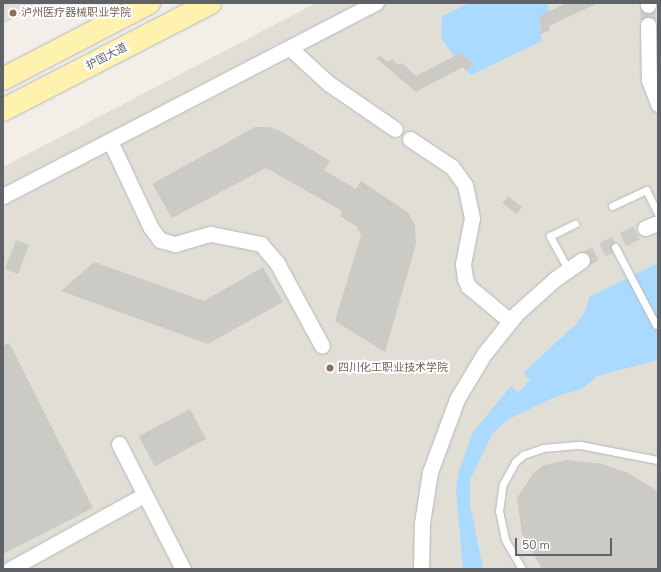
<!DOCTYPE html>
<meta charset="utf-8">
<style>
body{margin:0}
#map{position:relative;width:661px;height:572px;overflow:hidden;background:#f1efe8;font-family:"Nunito Sans","Noto Sans SC",sans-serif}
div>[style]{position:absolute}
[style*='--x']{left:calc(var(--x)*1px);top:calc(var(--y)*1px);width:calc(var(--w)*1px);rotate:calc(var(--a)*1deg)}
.education>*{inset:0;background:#e1ded6}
.water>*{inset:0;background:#aadaff}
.building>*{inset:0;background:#cccac5;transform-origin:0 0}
.minor-tunnel>*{height:15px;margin-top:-7.5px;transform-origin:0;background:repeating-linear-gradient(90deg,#ccccc8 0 15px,transparent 0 23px)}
.roads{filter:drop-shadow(0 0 1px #b5b8bc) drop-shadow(0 0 1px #b5b8bc)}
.service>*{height:7px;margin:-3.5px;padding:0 3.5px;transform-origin:3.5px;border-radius:3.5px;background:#fff}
.minor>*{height:15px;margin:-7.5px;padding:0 7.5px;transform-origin:7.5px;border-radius:7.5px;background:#fff}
.primary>*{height:22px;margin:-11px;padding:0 11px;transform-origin:11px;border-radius:11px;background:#fff2af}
.dots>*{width:11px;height:11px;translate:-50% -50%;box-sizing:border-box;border:2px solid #fff;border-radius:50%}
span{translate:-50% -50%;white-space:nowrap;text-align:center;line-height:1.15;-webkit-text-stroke:4px #fff;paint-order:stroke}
.education-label{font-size:11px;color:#785e54}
.left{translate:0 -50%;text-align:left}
.street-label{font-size:11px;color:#5f6368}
.frame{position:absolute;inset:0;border:4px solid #5f6368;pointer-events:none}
.scale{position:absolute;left:515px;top:538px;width:97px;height:18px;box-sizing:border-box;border:2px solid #5f6368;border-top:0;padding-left:5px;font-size:12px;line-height:14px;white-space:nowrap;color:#5f6368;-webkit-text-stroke:3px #fff;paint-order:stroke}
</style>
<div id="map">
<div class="education">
<i style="clip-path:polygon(3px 3px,44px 3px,3px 24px)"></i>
<i style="clip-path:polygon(316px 3px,658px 3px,658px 569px,3px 569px,3px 167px)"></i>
</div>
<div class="water">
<i style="clip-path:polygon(470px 3px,547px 3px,549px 12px,539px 17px,542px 41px,471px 75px,465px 70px,474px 65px,461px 53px,454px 56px,441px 38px,442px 16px)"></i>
<i style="clip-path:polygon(658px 263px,658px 360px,597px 376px,582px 389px,557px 396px,509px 419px,492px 434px,470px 480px,470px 504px,483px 569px,463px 569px,456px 489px,459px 470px,473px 432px,511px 386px,518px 393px,530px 380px,523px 373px,577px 323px,586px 310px,589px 297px)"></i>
</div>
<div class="building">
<i style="clip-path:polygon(567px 3px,598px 3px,549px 26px,550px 30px,541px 34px,539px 16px)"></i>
<i style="clip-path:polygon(461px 53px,474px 65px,465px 70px,463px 67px,416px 92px,376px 58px,381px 56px,387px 62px,392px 59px,398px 65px,402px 63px,416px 76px)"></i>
<i style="clip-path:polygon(255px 127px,270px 127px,282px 132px,330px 161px,324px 170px,356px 189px,361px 181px,409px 213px,415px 226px,416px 244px,385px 352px,335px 321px,361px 235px,356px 226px,340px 216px,342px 211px,266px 168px,172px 218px,152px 184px)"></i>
<i style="left:508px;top:196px;width:18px;height:9px;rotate:38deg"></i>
<i style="left:16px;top:240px;width:14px;height:31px;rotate:21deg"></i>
<i style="clip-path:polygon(94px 262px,204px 301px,263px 267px,283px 302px,208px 344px,61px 291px)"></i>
<i style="clip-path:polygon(9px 343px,93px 508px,3px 554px,3px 346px)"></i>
<i style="left:190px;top:409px;width:34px;height:58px;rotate:62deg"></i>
<i style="clip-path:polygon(567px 460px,603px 464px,628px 473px,658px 491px,658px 569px,542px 569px,522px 534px,517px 498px,534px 472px,544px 465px)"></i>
</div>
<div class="minor-tunnel">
<i style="--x:648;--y:5;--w:20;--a:90"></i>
<i style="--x:582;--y:260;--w:71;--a:-26.9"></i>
</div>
<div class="roads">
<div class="service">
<i style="--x:612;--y:206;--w:38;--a:-25"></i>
<i style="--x:646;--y:190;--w:27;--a:63"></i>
<i style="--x:615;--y:247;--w:88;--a:62.3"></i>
<i style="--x:568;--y:269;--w:38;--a:-119"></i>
<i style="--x:550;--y:236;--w:28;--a:-26"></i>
<i style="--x:522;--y:569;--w:34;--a:-120"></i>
<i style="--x:505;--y:539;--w:29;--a:-102"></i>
<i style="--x:499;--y:511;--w:27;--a:-82"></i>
<i style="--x:503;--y:484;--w:25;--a:-61"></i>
<i style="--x:515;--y:462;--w:11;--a:-41"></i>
<i style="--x:523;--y:455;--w:21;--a:-19"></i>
<i style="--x:543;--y:448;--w:37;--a:-5"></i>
<i style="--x:580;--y:445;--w:79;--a:10.9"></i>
</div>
<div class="minor">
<i style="--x:648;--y:5;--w:2;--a:-90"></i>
<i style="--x:648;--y:25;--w:55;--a:89"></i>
<i style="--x:649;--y:80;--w:26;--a:69"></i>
<i style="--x:290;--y:48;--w:52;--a:42.6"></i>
<i style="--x:328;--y:83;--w:81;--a:34.5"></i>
<i style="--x:410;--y:139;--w:50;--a:33.7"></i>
<i style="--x:452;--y:167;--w:22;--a:54"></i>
<i style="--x:465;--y:185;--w:34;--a:78"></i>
<i style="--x:472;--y:218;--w:47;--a:101.1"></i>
<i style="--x:463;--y:264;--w:15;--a:82"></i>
<i style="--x:465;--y:279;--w:8;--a:67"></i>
<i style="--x:468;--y:286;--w:55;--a:39.8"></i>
<i style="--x:110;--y:141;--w:96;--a:64.8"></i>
<i style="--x:151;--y:228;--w:15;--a:53"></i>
<i style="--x:160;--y:240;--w:16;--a:15"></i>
<i style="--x:175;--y:244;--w:37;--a:-16"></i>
<i style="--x:211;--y:234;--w:51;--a:11.3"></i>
<i style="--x:261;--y:244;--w:25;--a:50"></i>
<i style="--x:277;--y:263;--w:94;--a:61.5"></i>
<i style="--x:3;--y:196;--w:420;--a:-27.4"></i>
<i style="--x:645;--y:228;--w:14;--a:-21"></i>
<i style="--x:119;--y:444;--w:140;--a:62.9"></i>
<i style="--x:10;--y:569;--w:153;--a:-28.9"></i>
<i style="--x:421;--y:569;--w:46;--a:-88.8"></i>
<i style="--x:422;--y:523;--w:52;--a:-81.1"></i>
<i style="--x:430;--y:472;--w:78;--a:-69.7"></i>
<i style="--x:457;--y:399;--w:52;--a:-59"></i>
<i style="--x:484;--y:354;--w:51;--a:-51.3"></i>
<i style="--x:516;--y:314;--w:52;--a:-41.9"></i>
<i style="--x:555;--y:279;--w:33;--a:-35"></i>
</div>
<div class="primary">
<i style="--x:3;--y:79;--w:165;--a:-27.5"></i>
<i style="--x:3;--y:110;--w:233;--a:-27.3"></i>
</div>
</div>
<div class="dots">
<i style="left:13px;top:13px;background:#8d6e63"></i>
<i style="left:330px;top:368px;background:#8d6e63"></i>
</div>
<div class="education-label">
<span class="left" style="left:21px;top:13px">泸州医疗器械职业学院</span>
<span class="left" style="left:338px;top:368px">四川化工职业技术学院</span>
</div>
<div class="street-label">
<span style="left:107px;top:57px;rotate:-27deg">护国大道</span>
</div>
<div class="frame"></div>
<div class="scale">50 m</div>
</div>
